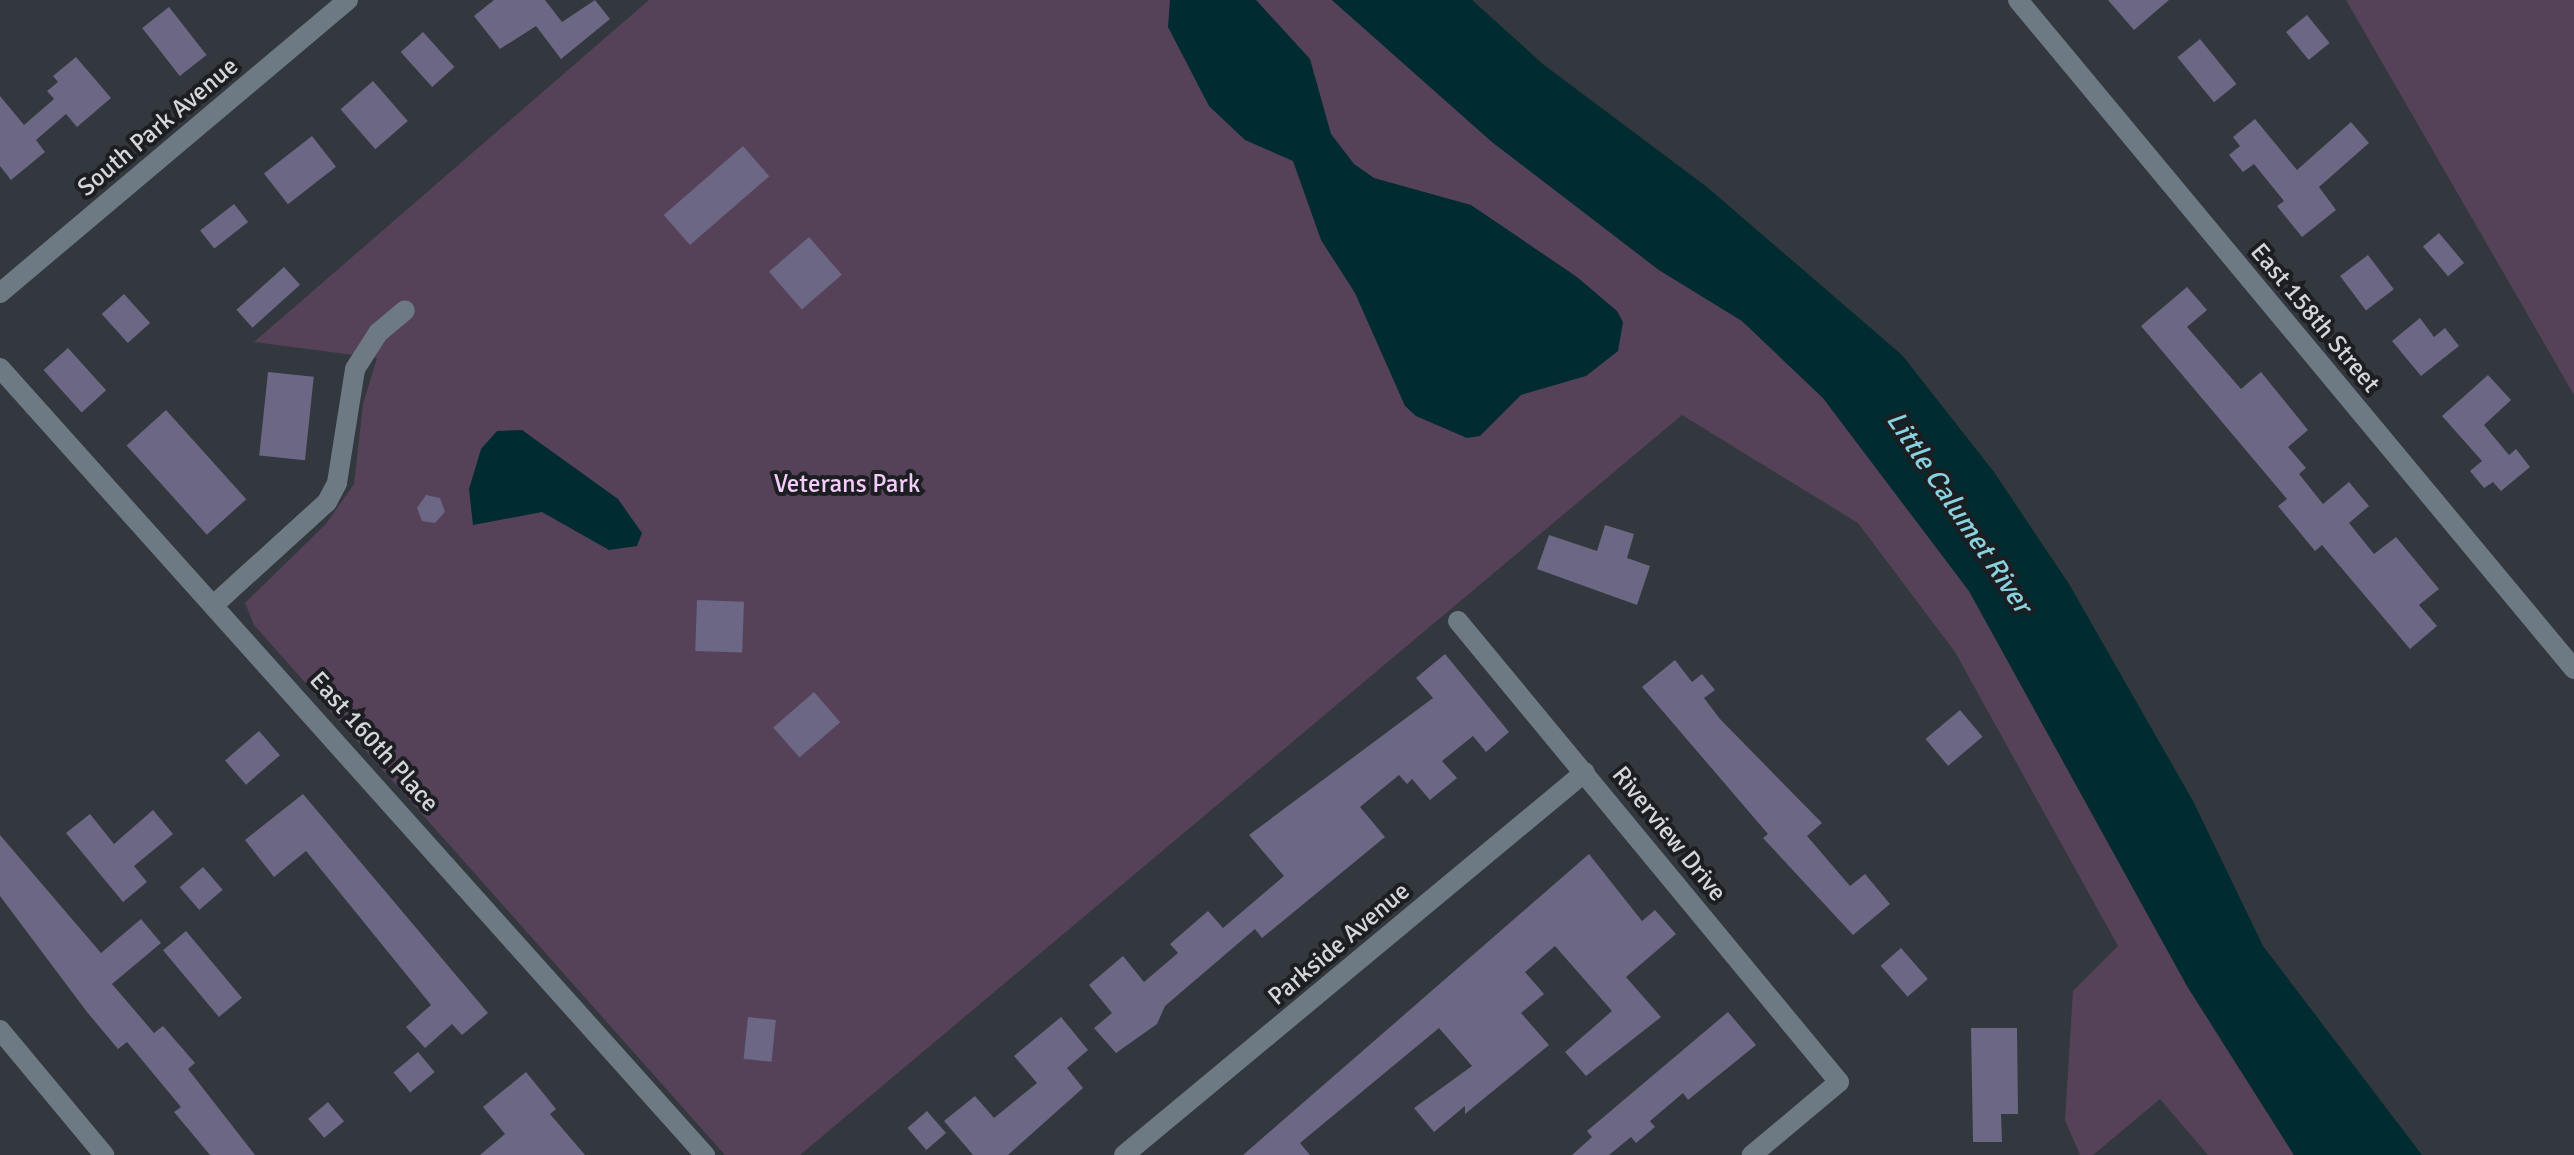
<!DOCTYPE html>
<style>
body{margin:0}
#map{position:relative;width:2574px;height:1155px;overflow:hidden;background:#33373e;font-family:Signika,sans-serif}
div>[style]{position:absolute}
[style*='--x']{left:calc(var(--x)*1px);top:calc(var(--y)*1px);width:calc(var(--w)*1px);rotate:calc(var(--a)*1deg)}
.green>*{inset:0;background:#554259}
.water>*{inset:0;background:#002b31}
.building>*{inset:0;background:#6c6784;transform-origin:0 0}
.minor>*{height:20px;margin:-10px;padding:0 10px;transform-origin:10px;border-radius:10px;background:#6d7a83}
.tertiary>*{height:20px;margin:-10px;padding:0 10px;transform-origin:10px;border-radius:10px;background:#6d7a83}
span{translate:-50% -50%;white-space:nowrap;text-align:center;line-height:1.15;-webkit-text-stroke:8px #1d1e22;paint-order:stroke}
.street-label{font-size:25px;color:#d4d6db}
.park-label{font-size:25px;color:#f3ccfb}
.water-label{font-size:28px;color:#88d2df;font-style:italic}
</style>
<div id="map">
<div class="green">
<i style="clip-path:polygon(649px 0,1332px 0,1492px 142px,1659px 270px,1742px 321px,1823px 398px,1969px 591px,2187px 986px,2294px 1155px,2208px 1155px,2160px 1099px,2093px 1155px,2080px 1155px,2065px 1120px,2073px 991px,2118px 946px,1955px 652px,1858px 523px,1682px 415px,800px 1155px,725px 1155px,254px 625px,245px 603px,325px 525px,354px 484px,363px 404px,377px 358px,254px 342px)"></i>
<i style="clip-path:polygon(2346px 0,2574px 0,2574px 395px)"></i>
</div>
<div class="water">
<i style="clip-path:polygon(1170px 0,1256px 0,1310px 59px,1331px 134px,1354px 164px,1374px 178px,1471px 205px,1577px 277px,1617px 311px,1623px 322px,1618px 351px,1586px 376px,1521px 395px,1480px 436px,1467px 438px,1416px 416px,1405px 406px,1355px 293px,1321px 240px,1293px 161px,1245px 140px,1209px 106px,1168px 27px)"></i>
<i style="clip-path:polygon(1332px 0,1472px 0,1544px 65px,1707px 187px,1902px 355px,1994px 472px,2069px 584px,2193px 801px,2263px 946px,2422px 1155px,2294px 1155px,2187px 986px,1969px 591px,1823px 398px,1742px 321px,1659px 270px,1492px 142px)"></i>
<i style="clip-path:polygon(522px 430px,618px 499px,642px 533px,637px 546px,609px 550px,542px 512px,473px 525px,469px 489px,481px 449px,497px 431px)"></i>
</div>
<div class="building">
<i style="clip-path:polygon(494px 0,545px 0,562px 22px,595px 0,610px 19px,561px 59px,536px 26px,500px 49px,474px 16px)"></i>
<i style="clip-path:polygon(2108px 0,2169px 0,2134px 30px)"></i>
<i style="left:169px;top:7px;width:61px;height:34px;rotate:52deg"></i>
<i style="left:2307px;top:15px;width:36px;height:27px;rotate:51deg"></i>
<i style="left:423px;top:32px;width:47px;height:30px;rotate:48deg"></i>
<i style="left:2200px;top:39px;width:58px;height:29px;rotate:51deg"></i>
<i style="clip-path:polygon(76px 57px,111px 98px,77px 127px,66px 114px,36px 140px,45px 152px,11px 180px,0 166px,0 96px,24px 125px,54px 99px,47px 91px,58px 82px,53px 76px)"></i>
<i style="left:373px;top:81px;width:53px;height:43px;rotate:49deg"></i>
<i style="clip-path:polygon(2255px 119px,2297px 170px,2351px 122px,2369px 143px,2319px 187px,2336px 210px,2302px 237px,2277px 206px,2284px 201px,2254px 164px,2243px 172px,2229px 155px,2240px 146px,2233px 137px)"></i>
<i style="left:312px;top:136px;width:39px;height:61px;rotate:52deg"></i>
<i style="left:743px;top:146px;width:40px;height:105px;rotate:49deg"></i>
<i style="left:234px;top:204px;width:23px;height:43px;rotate:52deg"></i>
<i style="left:2439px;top:233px;width:39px;height:21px;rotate:50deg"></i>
<i style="left:809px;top:237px;width:50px;height:53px;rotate:49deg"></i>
<i style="left:2368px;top:255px;width:43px;height:35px;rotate:53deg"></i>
<i style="left:284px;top:267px;width:24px;height:64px;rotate:48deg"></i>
<i style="clip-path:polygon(2187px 287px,2207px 310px,2187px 327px,2241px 389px,2261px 372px,2308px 430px,2288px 447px,2306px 468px,2299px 474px,2323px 504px,2349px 482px,2369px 506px,2349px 523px,2374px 554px,2396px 537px,2439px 589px,2419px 605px,2437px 626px,2410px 649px,2322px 545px,2315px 551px,2278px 506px,2287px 499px,2141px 326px)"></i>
<i style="left:124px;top:294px;width:39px;height:30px;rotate:48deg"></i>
<i style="clip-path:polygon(2420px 318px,2434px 337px,2445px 328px,2459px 346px,2421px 376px,2392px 341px)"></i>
<i style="left:68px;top:348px;width:57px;height:33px;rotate:48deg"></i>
<i style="left:268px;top:372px;width:46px;height:84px;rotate:6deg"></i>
<i style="clip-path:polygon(2488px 375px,2511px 400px,2484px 425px,2509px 455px,2516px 449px,2530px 467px,2501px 491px,2493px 482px,2484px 488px,2470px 471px,2482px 461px,2442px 416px)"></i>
<i style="left:166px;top:410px;width:120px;height:53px;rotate:48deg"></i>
<i style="clip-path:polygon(426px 495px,440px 498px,445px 512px,435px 523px,422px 521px,417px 508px)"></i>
<i style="clip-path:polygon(1605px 525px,1634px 534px,1627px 558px,1650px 566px,1637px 605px,1537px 569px,1549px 535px,1597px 551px)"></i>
<i style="left:697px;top:600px;width:47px;height:51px;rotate:2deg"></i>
<i style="clip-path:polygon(1445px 654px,1509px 732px,1486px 752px,1473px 736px,1442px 761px,1457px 778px,1430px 800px,1412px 779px,1407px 784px,1399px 775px,1360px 807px,1385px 837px,1262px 938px,1255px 929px,1165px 1006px,1157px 1024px,1116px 1053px,1094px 1028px,1112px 1013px,1089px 985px,1123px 956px,1144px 982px,1178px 953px,1170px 944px,1208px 911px,1223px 928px,1284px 876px,1249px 835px,1433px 698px,1416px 678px)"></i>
<i style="clip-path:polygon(1675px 660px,1692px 682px,1702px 674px,1715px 690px,1704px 698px,1720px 719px,1822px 823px,1807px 836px,1850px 886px,1865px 874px,1890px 904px,1853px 935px,1763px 838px,1768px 834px,1642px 687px)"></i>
<i style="left:814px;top:692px;width:40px;height:54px;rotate:49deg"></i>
<i style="left:1960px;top:710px;width:35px;height:45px;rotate:50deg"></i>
<i style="left:259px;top:731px;width:32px;height:45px;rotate:49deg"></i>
<i style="clip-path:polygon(303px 794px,488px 1013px,462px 1035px,452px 1024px,425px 1048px,406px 1027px,431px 1005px,306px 851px,274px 877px,245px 840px)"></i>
<i style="clip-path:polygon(153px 810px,173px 834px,134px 866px,147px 882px,123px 902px,66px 833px,90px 814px,114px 844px)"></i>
<i style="clip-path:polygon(0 835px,101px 953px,141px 919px,161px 943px,112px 984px,154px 1033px,163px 1026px,195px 1063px,188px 1069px,255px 1155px,210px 1155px,174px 1112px,181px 1107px,127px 1042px,118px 1049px,87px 1012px,0 896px)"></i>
<i style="clip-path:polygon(1589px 854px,1642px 921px,1655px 910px,1676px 934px,1626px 977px,1661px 1017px,1586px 1076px,1565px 1052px,1612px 1011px,1555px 946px,1525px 972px,1544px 994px,1521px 1013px,1549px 1045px,1465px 1114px,1465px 1106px,1434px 1132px,1414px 1108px,1472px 1066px,1439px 1028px,1300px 1143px,1310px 1155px,1243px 1155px)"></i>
<i style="left:203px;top:867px;width:30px;height:31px;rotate:49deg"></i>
<i style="left:186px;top:931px;width:87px;height:30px;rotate:50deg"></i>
<i style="left:1901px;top:948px;width:41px;height:27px;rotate:49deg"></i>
<i style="clip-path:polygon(1728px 1012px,1756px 1045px,1688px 1100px,1683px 1093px,1650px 1121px,1655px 1127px,1636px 1143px,1631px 1137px,1609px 1155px,1572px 1155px,1592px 1137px,1587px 1131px)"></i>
<i style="left:748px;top:1017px;width:28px;height:42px;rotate:6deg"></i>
<i style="clip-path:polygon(1061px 1017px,1088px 1050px,1067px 1068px,1083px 1088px,1008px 1155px,973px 1155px,944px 1121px,975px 1096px,994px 1118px,1037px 1083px,1014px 1056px)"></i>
<i style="clip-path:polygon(1971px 1028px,2017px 1028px,2018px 1114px,2001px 1114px,2002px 1142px,1973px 1142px)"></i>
<i style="left:418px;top:1052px;width:26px;height:32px;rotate:50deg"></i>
<i style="clip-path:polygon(526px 1072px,556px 1109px,550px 1114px,585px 1155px,480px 1155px,505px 1134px,483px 1107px)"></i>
<i style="left:328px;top:1102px;width:25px;height:26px;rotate:50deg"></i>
<i style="left:927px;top:1111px;width:29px;height:26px;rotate:49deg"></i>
</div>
<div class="minor">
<i style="--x:2018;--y:0;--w:870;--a:50.27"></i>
<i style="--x:0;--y:368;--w:1057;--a:48.15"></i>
<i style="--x:216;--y:603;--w:150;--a:-42.3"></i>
<i style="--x:327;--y:502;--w:21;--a:-62"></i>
<i style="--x:337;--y:483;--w:115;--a:-81"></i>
<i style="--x:355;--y:369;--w:43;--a:-57.4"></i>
<i style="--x:378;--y:333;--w:35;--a:-40"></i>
<i style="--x:1458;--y:621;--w:598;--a:50.43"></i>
<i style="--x:1839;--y:1082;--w:114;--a:140"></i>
<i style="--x:0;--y:1030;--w:163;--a:50.2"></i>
<i style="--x:1124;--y:1155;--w:599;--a:-39.72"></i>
</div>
<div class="tertiary">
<i style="--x:0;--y:293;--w:455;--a:-40.1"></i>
</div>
<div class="street-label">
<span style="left:158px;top:127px;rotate:-40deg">South Park Avenue</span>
<span style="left:2315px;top:318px;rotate:50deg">East 158th Street</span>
<span style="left:374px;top:742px;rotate:48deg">East 160th Place</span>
<span style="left:1669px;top:834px;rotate:51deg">Riverview Drive</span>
<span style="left:1339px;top:944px;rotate:-40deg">Parkside Avenue</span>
</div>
<div class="park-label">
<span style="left:847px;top:484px">Veterans Park</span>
</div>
<div class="water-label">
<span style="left:1959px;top:512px;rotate:56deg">Little Calumet River</span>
</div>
</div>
